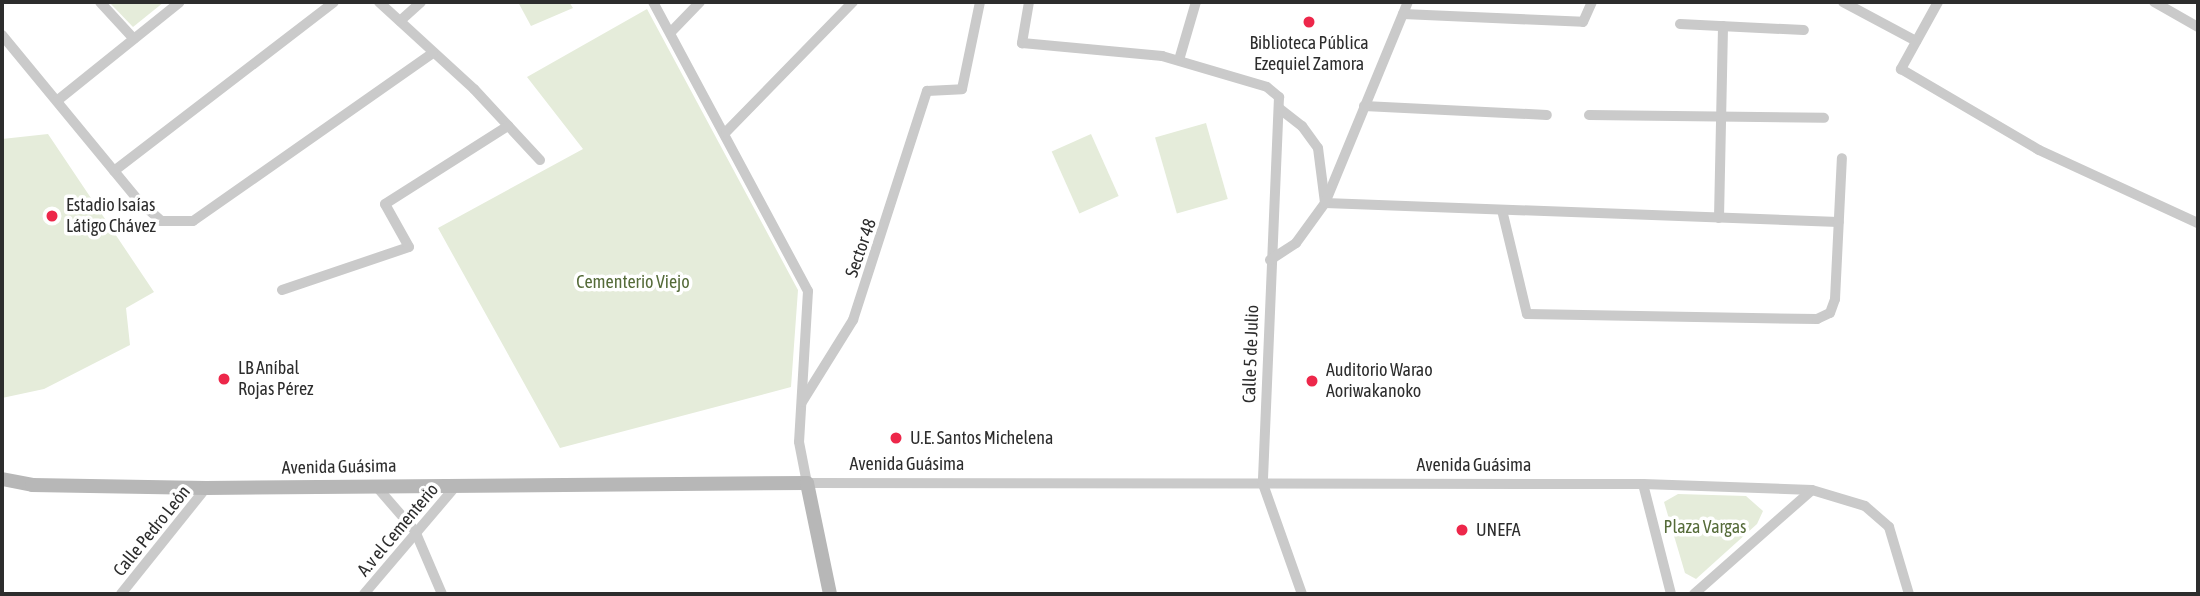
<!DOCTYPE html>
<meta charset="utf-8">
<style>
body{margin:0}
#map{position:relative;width:2200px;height:596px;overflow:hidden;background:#fff;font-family:"Asap Condensed",sans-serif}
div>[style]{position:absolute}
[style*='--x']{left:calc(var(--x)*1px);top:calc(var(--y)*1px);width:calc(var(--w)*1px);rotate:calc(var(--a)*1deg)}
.green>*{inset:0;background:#e5ecda;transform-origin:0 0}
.street>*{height:10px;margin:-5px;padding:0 5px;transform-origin:5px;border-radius:5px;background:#cacaca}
.secondary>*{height:14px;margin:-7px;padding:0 7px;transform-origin:7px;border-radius:7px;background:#b7b7b7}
.dots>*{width:19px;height:19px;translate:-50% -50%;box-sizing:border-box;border:4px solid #fff;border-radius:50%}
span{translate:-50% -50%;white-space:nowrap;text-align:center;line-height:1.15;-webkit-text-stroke:7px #fff;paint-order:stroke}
.poi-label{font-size:18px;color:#2d2d2d}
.left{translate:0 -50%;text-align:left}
.street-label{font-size:18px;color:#2d2d2d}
.park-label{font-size:18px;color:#556b39}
.frame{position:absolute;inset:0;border:4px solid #2d2d2d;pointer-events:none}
</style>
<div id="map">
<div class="green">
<i style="clip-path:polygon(109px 2px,164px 2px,133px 27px)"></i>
<i style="clip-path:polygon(518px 2px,569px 2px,573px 8px,531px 26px)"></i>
<i style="clip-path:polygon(647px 9px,798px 290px,791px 387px,560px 448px,438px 228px,583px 149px,527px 77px)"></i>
<i style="left:1206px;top:123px;width:79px;height:53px;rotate:74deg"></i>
<i style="clip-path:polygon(48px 134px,154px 292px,126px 308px,130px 345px,44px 389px,2px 398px,2px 139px)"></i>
<i style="left:1091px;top:134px;width:68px;height:43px;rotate:66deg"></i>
<i style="clip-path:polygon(1678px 494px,1746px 496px,1763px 511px,1757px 524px,1696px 579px,1685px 573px,1664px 502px)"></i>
</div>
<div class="street">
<i style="--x:100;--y:2;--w:50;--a:47.4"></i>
<i style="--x:379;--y:2;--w:129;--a:42.5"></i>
<i style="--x:474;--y:89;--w:97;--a:47.1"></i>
<i style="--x:653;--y:2;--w:328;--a:61.8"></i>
<i style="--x:808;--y:291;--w:151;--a:93.4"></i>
<i style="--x:799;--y:442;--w:42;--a:79"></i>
<i style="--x:807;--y:483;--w:836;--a:0.07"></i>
<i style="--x:1643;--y:484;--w:169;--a:2"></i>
<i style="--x:1812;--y:490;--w:55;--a:16.8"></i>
<i style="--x:1865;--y:506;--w:32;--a:41"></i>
<i style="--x:1889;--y:527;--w:70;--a:73.4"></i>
<i style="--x:1029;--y:2;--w:42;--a:99.7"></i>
<i style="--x:1022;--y:43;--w:141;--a:5.3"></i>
<i style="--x:1162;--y:56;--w:109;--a:16.4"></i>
<i style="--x:1267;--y:87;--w:16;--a:40"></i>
<i style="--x:1279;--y:97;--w:387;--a:92.4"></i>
<i style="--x:1263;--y:484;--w:117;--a:70.5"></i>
<i style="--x:1843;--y:2;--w:83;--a:28.1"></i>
<i style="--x:1938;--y:2;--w:77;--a:118.9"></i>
<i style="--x:1901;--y:69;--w:160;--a:30.4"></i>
<i style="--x:2039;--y:150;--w:175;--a:24.7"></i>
<i style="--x:2154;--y:2;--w:51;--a:29.6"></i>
<i style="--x:1403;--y:14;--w:180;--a:2.5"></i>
<i style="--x:1583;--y:22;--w:22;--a:-66"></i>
<i style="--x:400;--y:21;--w:28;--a:-42"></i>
<i style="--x:1680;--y:24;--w:124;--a:2.8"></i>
<i style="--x:671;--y:32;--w:42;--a:-46"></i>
<i style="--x:2;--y:35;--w:215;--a:50.5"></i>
<i style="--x:139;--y:201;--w:30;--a:42"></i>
<i style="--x:161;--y:221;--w:32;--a:0"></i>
<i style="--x:193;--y:221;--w:293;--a:-35"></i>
<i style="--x:1179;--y:60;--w:60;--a:-73.7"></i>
<i style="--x:58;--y:100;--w:156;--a:-38.8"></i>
<i style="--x:1364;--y:106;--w:183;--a:2.8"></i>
<i style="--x:1280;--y:109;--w:28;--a:38"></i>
<i style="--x:1302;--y:126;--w:27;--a:54"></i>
<i style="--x:1318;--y:148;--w:55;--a:82.7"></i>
<i style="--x:1325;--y:203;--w:514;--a:2.12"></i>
<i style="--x:1589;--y:115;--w:235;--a:0.7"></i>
<i style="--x:726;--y:132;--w:182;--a:-45.7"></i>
<i style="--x:114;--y:171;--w:277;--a:-37.5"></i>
<i style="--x:1502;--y:210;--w:107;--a:76.5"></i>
<i style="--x:1527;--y:314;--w:290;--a:1"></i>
<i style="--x:1817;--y:319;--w:14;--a:-25"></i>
<i style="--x:1830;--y:313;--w:15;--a:-70"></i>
<i style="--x:1835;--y:299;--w:141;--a:-87.2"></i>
<i style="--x:1719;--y:218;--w:192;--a:-88.8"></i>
<i style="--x:1270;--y:260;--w:31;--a:-33"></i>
<i style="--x:1296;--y:243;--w:49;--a:-54.1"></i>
<i style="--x:1325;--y:203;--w:217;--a:-67.6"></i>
<i style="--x:282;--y:290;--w:134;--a:-18.7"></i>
<i style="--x:409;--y:247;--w:49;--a:-119.2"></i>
<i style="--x:385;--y:204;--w:146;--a:-32.4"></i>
<i style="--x:802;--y:402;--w:97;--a:-58.1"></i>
<i style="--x:853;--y:320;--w:241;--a:-72.1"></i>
<i style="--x:927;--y:91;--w:35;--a:-3"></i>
<i style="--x:962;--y:89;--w:89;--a:-78.3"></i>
<i style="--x:1643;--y:484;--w:114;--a:75.7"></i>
<i style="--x:376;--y:486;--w:60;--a:49.1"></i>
<i style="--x:415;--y:531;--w:69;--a:66.8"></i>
<i style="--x:121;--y:594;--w:136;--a:-51.3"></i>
<i style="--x:364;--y:594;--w:142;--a:-49.6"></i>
<i style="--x:1694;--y:594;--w:157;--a:-41.4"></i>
</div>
<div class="secondary">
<i style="--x:2;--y:479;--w:31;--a:11"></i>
<i style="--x:32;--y:485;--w:174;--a:1"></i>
<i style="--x:206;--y:488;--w:601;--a:-0.48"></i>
<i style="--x:807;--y:483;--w:113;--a:78.3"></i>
</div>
<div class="dots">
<i style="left:1309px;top:22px;background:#ed274a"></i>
<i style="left:52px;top:216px;background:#ed274a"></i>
<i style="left:224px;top:379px;background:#ed274a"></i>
<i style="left:1312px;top:381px;background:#ed274a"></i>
<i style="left:896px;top:438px;background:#ed274a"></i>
<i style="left:1462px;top:530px;background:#ed274a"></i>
</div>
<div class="poi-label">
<span style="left:1309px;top:54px">Biblioteca Pública<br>Ezequiel Zamora</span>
<span class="left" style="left:66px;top:216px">Estadio Isaías<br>Látigo Chávez</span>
<span class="left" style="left:238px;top:379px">LB Aníbal<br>Rojas Pérez</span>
<span class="left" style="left:1326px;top:381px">Auditorio Warao<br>Aoriwakanoko</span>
<span class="left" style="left:910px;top:438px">U.E. Santos Michelena</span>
<span class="left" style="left:1476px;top:530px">UNEFA</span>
</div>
<div class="street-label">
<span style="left:861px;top:248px;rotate:-71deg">Sector 48</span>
<span style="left:1251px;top:354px;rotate:-88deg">Calle 5 de Julio</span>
<span style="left:907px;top:464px">Avenida Guásima</span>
<span style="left:1474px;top:465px">Avenida Guásima</span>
<span style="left:339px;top:467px;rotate:-1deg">Avenida Guásima</span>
<span style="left:398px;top:530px;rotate:-50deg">A.v el Cementerio</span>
<span style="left:152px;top:531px;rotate:-51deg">Calle Pedro León</span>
</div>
<div class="park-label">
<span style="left:633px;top:282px">Cementerio Viejo</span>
<span style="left:1705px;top:527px">Plaza Vargas</span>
</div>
<div class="frame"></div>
</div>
